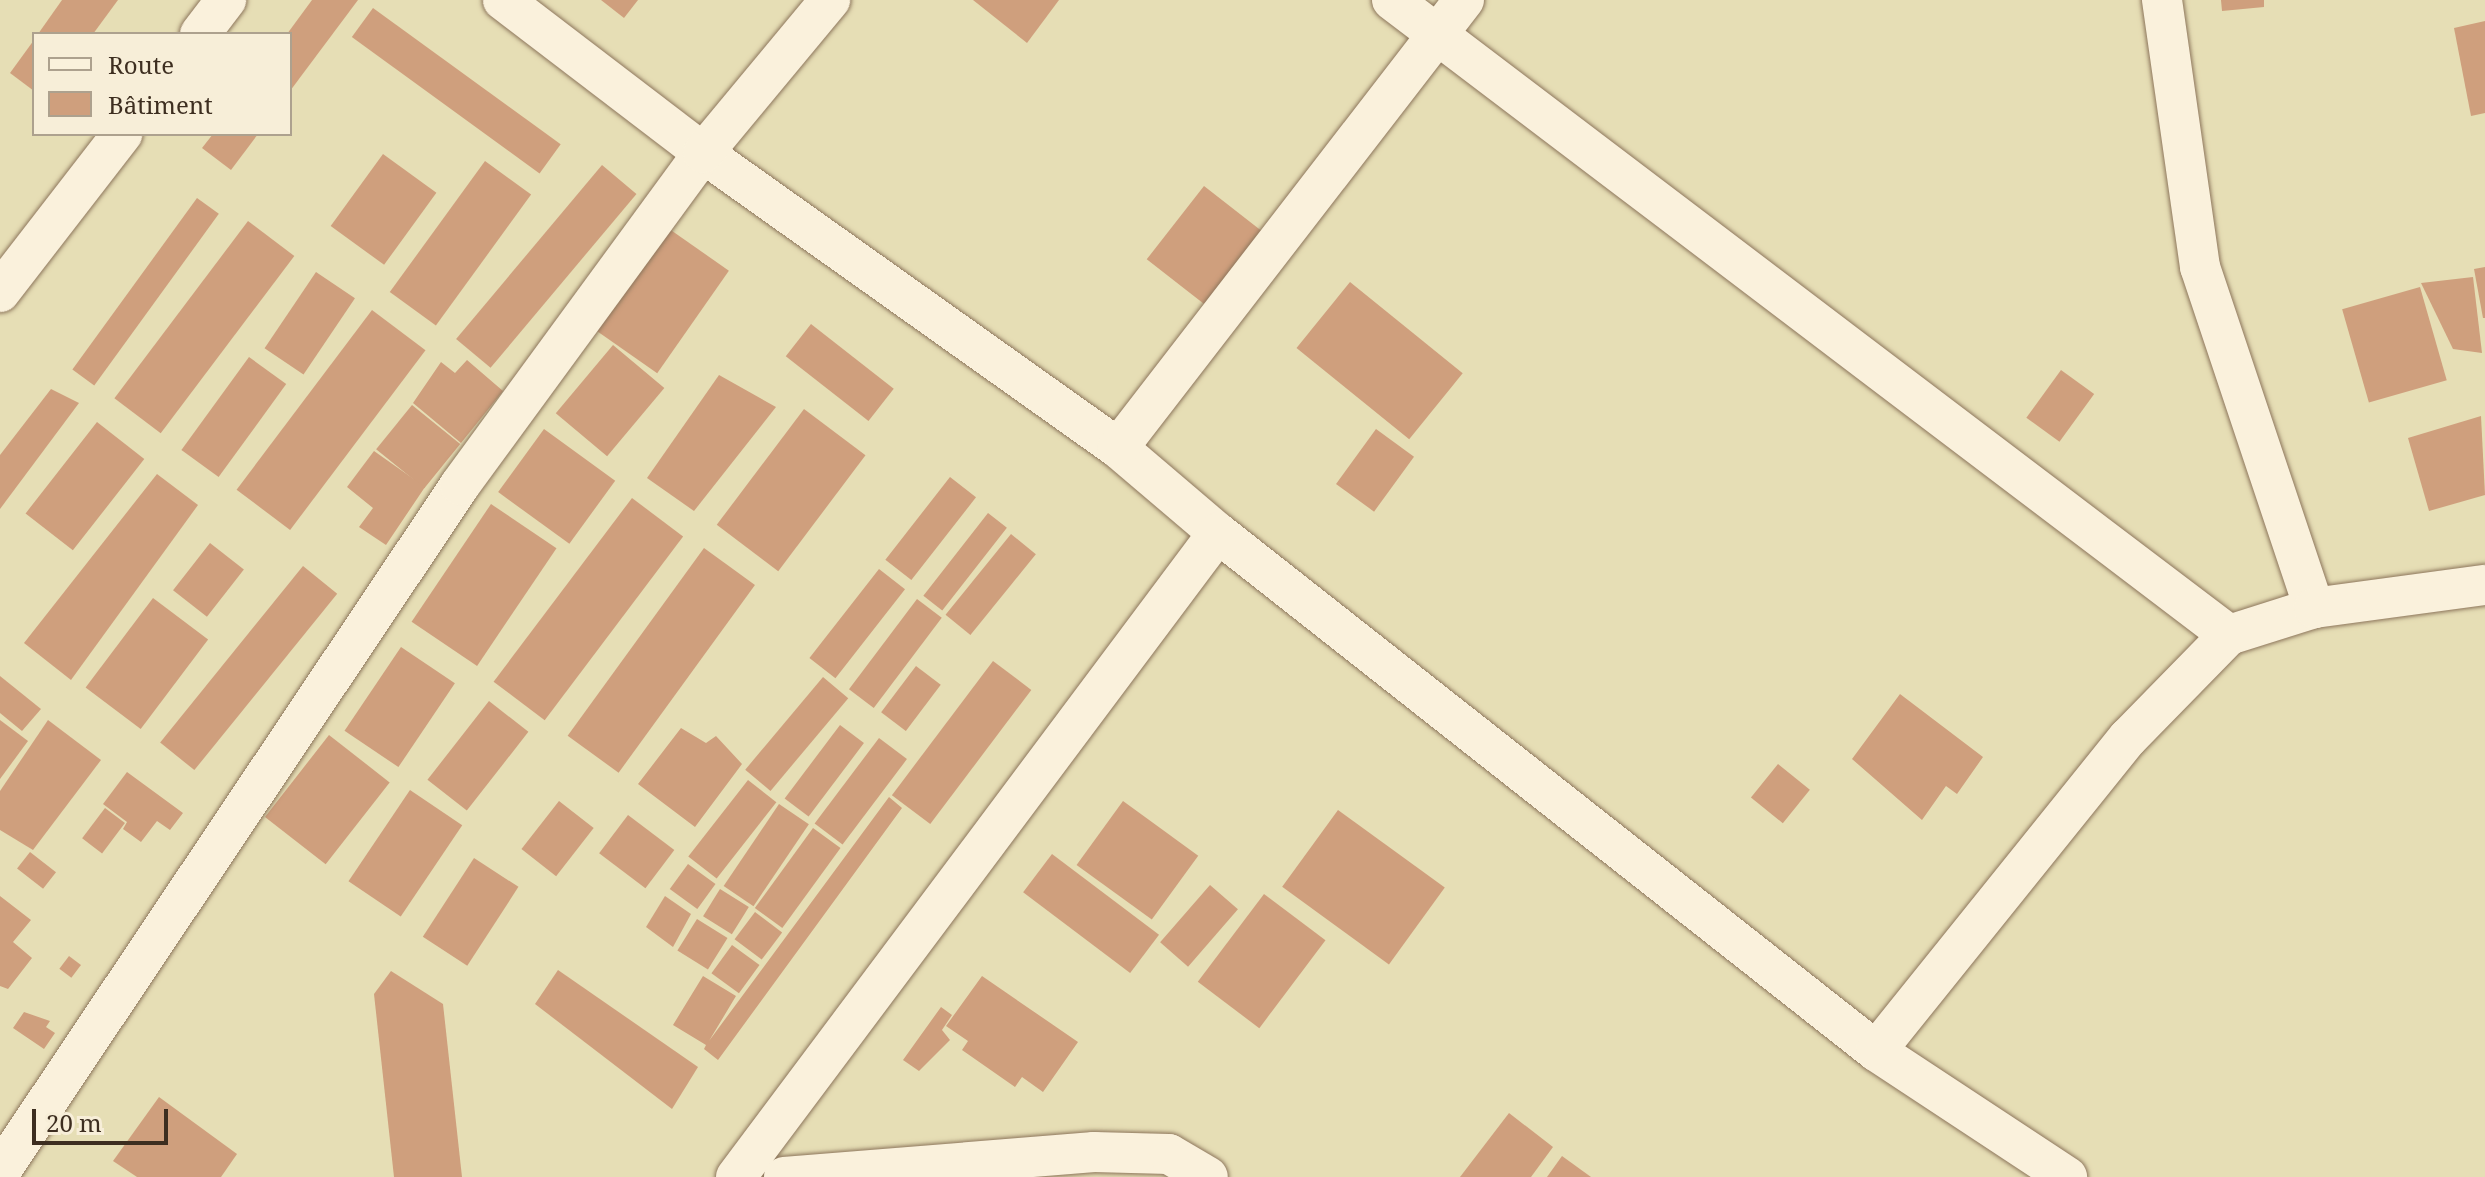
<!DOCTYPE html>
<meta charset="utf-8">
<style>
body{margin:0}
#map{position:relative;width:2485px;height:1177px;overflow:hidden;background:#f0e4c8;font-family:"Noto Serif",serif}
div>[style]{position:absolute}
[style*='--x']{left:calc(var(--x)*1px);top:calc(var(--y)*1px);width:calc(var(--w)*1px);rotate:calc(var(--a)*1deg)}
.farmland>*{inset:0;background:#e6deb5}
.building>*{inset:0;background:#cf9f7d;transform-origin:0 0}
.roads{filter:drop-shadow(0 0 2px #8d765c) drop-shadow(0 0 2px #8d765c)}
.street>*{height:40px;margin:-20px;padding:0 20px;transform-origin:20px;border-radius:20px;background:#faf1dc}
span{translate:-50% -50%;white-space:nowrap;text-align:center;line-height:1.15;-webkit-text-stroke:7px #f7eed8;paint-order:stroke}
.legend{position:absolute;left:32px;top:32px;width:260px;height:104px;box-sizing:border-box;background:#f7eed8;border:2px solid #ada18e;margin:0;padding:10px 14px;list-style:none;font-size:24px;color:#3d2e20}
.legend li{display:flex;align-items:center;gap:16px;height:40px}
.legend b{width:40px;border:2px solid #ada18e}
.scale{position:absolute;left:32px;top:1109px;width:136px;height:36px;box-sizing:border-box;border:4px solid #3d2e20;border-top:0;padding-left:10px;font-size:24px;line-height:28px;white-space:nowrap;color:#3d2e20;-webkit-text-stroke:6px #f7eed8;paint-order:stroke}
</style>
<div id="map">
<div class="farmland">
<i style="clip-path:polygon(evenodd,0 0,2485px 0,2485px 1177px,0 1177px,0 0,34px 34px,290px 34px,290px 134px,34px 134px,34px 34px)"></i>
</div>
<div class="building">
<i style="clip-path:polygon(62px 0,118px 0,93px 34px,38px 34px)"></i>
<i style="clip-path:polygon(312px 0,358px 0,290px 91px,287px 34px)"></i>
<i style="clip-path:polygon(601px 0,638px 0,624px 18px)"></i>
<i style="clip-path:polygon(973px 0,1059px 0,1027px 43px)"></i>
<i style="clip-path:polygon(2221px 0,2264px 0,2264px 7px,2222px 11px)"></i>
<i style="left:373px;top:8px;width:232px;height:36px;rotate:36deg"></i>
<i style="clip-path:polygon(2485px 21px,2485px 113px,2471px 116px,2454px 28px)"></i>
<i style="clip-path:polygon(34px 40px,34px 91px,10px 73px)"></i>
<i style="clip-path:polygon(213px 134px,258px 134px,231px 170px,202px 148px)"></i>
<i style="left:383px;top:154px;width:66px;height:89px;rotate:36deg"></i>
<i style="left:485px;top:161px;width:57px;height:162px;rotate:36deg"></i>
<i style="left:602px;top:165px;width:45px;height:227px;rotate:40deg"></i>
<i style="left:1204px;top:186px;width:85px;height:93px;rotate:38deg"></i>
<i style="left:197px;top:198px;width:27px;height:212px;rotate:36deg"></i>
<i style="left:248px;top:221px;width:58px;height:222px;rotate:37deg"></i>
<i style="left:665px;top:226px;width:78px;height:125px;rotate:35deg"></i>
<i style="clip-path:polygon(2485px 267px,2485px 318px,2483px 318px,2474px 269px)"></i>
<i style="left:316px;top:272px;width:47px;height:92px;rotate:34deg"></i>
<i style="clip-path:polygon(2473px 277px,2482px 353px,2453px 349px,2421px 283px)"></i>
<i style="left:1350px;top:282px;width:145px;height:85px;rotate:39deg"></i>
<i style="left:2420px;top:287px;width:97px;height:81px;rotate:74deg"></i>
<i style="left:372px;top:310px;width:67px;height:225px;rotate:37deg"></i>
<i style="left:811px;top:324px;width:105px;height:41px;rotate:38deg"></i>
<i style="left:613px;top:345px;width:67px;height:89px;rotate:40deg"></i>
<i style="left:249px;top:357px;width:46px;height:115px;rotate:36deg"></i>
<i style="clip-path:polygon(467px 360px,503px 391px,461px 443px,413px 403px,441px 362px,455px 373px)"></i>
<i style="left:2061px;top:370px;width:41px;height:59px;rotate:36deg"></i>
<i style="clip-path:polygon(719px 375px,776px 407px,694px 511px,647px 478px)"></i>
<i style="clip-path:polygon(51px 389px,79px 403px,0 509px,0 455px)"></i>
<i style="left:412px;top:405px;width:62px;height:57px;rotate:39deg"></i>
<i style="left:804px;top:409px;width:77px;height:145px;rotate:37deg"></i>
<i style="clip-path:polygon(2481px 416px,2485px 495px,2429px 511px,2408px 438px)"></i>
<i style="left:97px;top:422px;width:60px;height:116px;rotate:38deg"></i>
<i style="left:544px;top:429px;width:88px;height:78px;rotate:36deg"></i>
<i style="left:1376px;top:429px;width:47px;height:68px;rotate:36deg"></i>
<i style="clip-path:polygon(374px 451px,425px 487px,386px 545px,359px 527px,373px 508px,347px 487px)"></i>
<i style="clip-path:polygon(157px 474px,198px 505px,71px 680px,24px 643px)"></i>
<i style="left:950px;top:477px;width:33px;height:105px;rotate:38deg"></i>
<i style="left:632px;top:498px;width:64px;height:230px;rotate:37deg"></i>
<i style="left:491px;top:504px;width:79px;height:142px;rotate:34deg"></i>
<i style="left:988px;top:513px;width:24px;height:105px;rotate:38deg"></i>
<i style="left:1011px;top:534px;width:32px;height:104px;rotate:39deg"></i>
<i style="left:210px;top:543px;width:43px;height:60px;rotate:38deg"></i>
<i style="left:704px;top:548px;width:63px;height:232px;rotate:36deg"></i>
<i style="left:303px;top:566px;width:44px;height:227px;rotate:39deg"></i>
<i style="left:879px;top:569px;width:33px;height:113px;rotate:38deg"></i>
<i style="left:153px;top:598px;width:69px;height:112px;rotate:37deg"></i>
<i style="left:917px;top:599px;width:31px;height:113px;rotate:37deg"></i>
<i style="left:401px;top:647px;width:65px;height:101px;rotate:34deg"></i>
<i style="left:993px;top:661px;width:48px;height:168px;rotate:37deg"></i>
<i style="left:916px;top:666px;width:31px;height:58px;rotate:37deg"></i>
<i style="clip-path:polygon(0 676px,41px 709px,22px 731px,0 713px)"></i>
<i style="left:823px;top:677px;width:33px;height:121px;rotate:40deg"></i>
<i style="clip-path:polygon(1900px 694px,1983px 757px,1957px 794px,1946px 786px,1922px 820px,1852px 759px)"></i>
<i style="left:489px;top:701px;width:50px;height:100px;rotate:38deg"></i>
<i style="clip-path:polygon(0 720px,28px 741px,0 779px)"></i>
<i style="clip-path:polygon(48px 720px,101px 760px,33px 850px,0 830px,0 791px)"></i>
<i style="left:840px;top:725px;width:30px;height:92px;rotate:37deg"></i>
<i style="clip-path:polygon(681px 728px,706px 743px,716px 736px,742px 764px,695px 827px,638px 784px)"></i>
<i style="left:329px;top:735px;width:77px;height:104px;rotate:38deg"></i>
<i style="left:879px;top:738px;width:35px;height:107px;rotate:37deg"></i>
<i style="left:1778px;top:764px;width:41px;height:43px;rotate:39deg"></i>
<i style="clip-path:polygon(127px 772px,183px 813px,170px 830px,157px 821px,141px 842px,123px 829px,127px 822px,103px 804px)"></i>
<i style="left:748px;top:780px;width:36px;height:97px;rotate:38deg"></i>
<i style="left:410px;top:790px;width:63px;height:110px;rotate:34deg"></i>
<i style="clip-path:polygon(889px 797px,902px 808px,718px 1060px,704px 1049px,706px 1045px,673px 1025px,703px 976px,736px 996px,709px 1041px)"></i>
<i style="left:559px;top:801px;width:44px;height:61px;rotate:38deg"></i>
<i style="left:1123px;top:801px;width:93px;height:79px;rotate:36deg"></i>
<i style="left:779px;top:804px;width:36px;height:99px;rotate:34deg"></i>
<i style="left:105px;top:808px;width:25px;height:38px;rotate:37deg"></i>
<i style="left:1338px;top:810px;width:132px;height:95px;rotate:36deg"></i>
<i style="left:628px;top:815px;width:58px;height:48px;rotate:37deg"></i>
<i style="left:813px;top:828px;width:34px;height:99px;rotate:36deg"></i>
<i style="left:30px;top:852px;width:33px;height:21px;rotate:38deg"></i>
<i style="left:1052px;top:854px;width:134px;height:48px;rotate:37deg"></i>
<i style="left:474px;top:858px;width:53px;height:94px;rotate:33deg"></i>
<i style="left:688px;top:864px;width:34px;height:31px;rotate:36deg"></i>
<i style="left:1210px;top:885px;width:37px;height:76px;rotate:41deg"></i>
<i style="left:720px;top:889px;width:34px;height:32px;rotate:32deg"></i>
<i style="left:1264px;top:894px;width:77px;height:110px;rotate:37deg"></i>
<i style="clip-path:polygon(0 896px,31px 920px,13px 942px,32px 958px,8px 989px,0 986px)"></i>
<i style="clip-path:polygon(665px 896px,691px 914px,673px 947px,646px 927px)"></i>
<i style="left:755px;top:912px;width:34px;height:34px;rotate:37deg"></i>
<i style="left:697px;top:919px;width:36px;height:37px;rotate:32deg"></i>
<i style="left:732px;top:945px;width:34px;height:35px;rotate:36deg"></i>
<i style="left:69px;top:956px;width:15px;height:16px;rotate:37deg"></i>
<i style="clip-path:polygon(558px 970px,698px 1067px,672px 1109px,535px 1004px)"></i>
<i style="clip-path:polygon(391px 971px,443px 1004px,462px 1177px,394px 1177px,374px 994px)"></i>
<i style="clip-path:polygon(982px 976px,1078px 1042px,1043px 1092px,1022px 1077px,1015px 1087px,962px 1050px,968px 1041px,946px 1026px)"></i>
<i style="clip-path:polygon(941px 1007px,952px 1015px,942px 1030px,950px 1040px,919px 1071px,903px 1060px)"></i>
<i style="clip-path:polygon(24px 1012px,50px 1021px,46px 1027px,55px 1033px,44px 1049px,13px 1028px)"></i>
<i style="clip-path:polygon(159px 1097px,237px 1154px,221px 1177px,137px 1177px,113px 1161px)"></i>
<i style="clip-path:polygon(1509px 1113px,1553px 1147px,1531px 1177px,1460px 1177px)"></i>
<i style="clip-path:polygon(1562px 1156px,1591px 1177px,1547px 1177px)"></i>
</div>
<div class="roads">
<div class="street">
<i style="--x:503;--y:0;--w:252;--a:37.4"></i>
<i style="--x:703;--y:153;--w:509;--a:35.41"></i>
<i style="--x:1118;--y:448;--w:131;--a:40.4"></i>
<i style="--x:1218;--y:533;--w:837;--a:38.21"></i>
<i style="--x:1876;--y:1051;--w:229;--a:33.4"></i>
<i style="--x:1392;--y:0;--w:1051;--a:37.19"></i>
<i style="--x:2162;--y:0;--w:270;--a:81.9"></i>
<i style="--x:2200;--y:267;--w:360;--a:71.5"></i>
<i style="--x:200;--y:34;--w:43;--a:-52.6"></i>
<i style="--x:0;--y:292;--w:200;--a:-52.3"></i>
<i style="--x:1118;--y:448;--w:566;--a:-52.32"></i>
<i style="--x:1876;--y:1051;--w:402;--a:-51.2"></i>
<i style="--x:2128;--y:738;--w:144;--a:-45.6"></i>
<i style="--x:2229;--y:635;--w:89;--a:-17.6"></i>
<i style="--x:2314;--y:608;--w:173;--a:-7.7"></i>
<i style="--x:0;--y:1172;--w:827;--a:-56.19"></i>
<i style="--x:460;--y:485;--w:411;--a:-53.8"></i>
<i style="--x:703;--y:153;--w:199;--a:-50.3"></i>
<i style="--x:736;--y:1177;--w:804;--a:-53.19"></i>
<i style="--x:784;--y:1177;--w:311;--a:-4.6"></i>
<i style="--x:1094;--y:1152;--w:75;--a:1.5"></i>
<i style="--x:1169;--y:1154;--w:45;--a:30.5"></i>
</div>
</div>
<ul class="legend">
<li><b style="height:10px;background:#faf1dc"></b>Route</li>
<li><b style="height:22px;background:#cf9f7d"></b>Bâtiment</li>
</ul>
<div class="scale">20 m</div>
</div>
